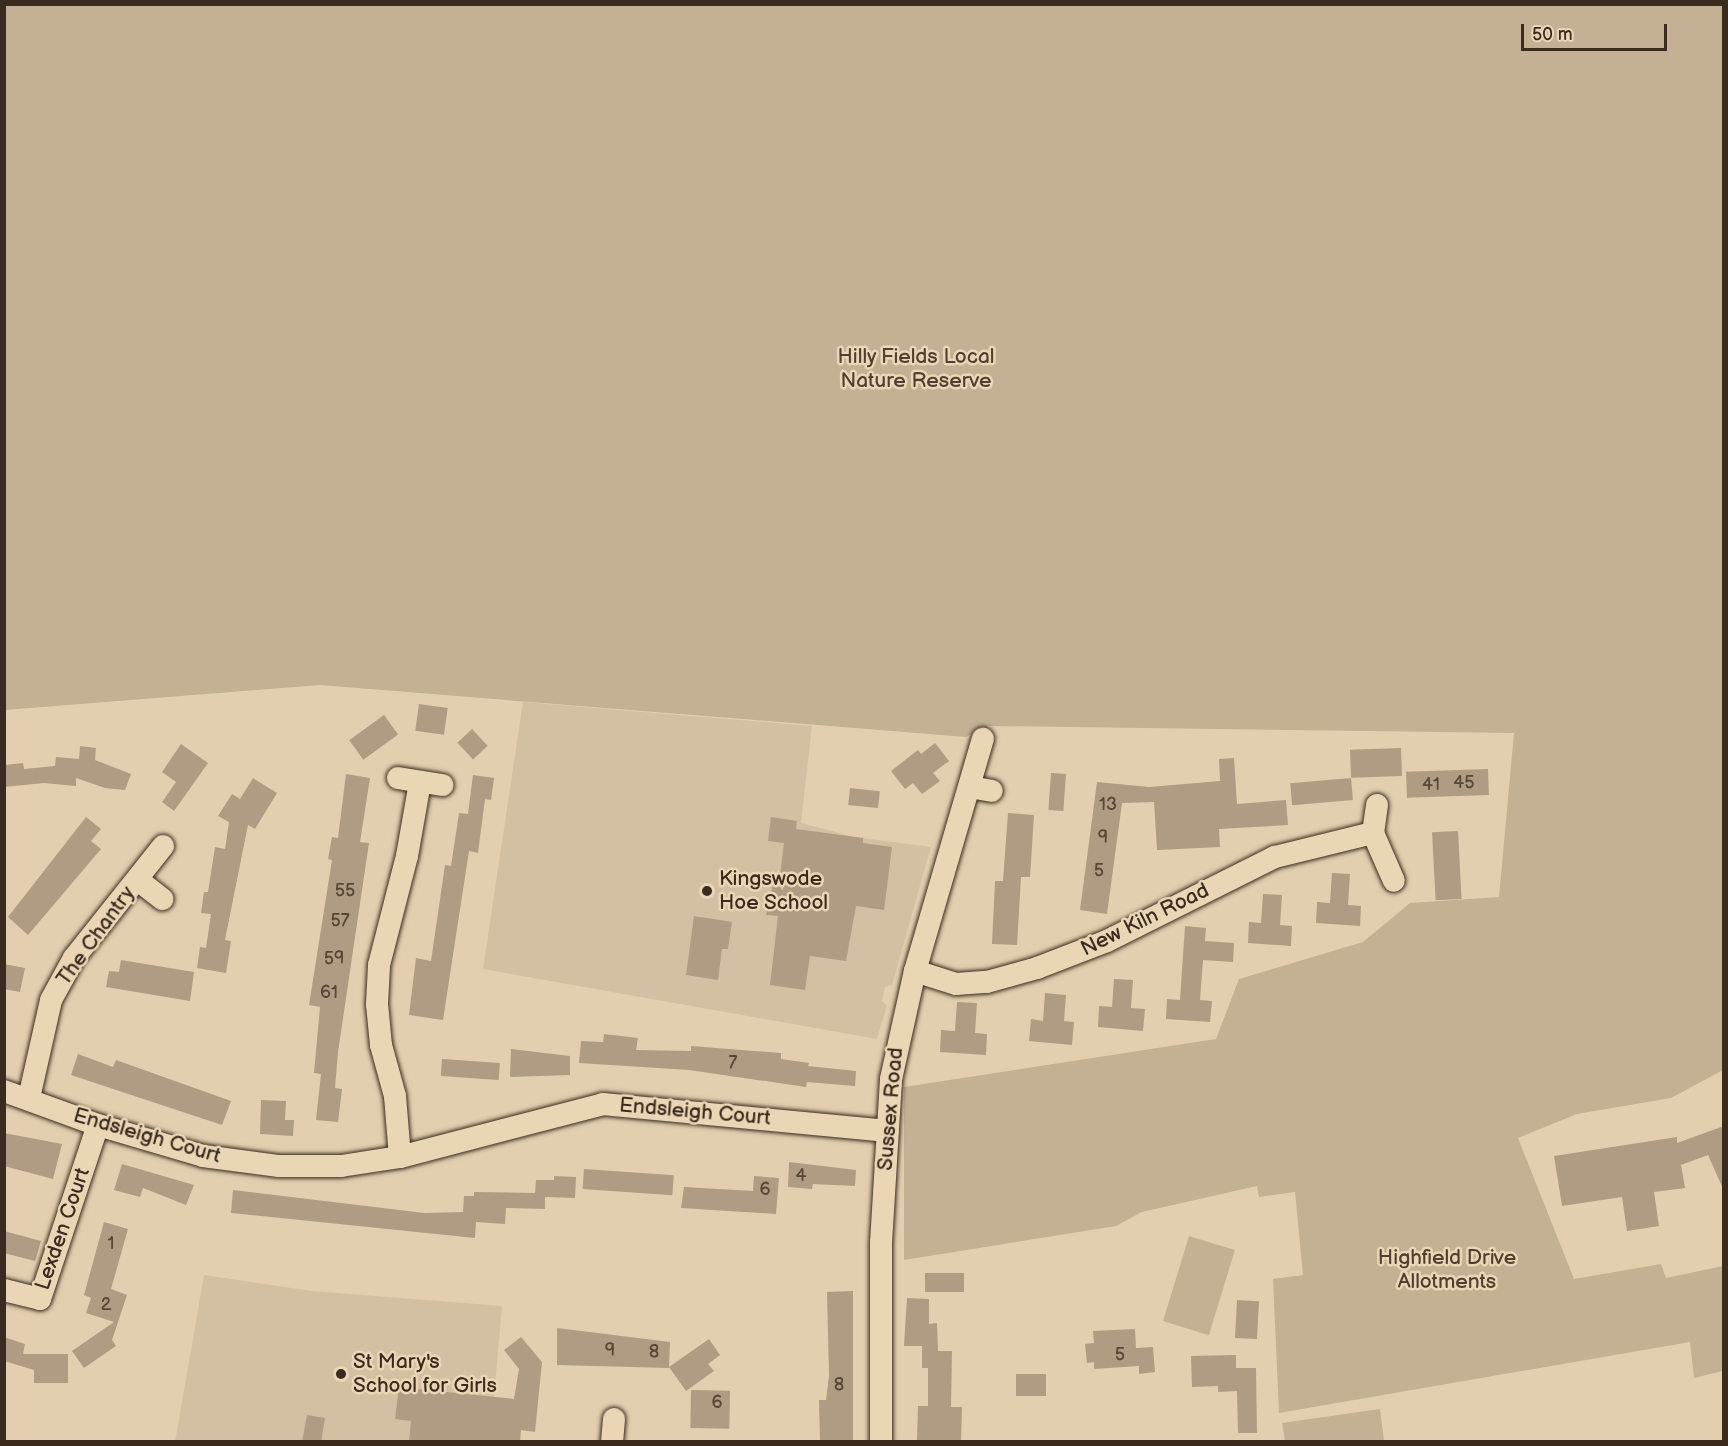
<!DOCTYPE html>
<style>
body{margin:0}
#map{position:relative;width:1728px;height:1446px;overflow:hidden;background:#e3cfaf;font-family:"Balsamiq Sans",sans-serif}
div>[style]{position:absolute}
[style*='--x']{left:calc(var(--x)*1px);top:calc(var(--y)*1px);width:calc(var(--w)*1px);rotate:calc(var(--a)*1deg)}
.built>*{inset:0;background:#d3c0a2}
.green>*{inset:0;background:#c4b194;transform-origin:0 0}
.building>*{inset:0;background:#af9c82;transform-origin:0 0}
.roads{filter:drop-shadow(0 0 2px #3b2a1e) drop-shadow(0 0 2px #3b2a1e)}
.street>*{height:22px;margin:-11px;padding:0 11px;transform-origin:11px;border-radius:11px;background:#ead6b5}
.dots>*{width:16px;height:16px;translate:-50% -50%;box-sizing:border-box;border:3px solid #ead6b5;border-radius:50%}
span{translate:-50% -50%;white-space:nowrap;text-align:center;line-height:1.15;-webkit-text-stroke:5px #ead6b5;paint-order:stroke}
.number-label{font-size:18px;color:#584637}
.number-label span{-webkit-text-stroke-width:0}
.park-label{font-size:21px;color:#503e30}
.poi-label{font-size:21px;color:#3b2a1e}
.left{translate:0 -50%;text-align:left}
.street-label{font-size:21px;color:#3b2a1e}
.frame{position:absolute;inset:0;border:6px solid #3b2a1e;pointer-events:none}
.scale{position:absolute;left:1521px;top:24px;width:146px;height:27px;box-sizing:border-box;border:3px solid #3b2a1e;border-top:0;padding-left:8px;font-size:18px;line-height:21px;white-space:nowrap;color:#3b2a1e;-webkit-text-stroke:4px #ead6b5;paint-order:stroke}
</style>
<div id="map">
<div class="built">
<i style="clip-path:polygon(523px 702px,812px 726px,801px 823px,855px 837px,931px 847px,892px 985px,885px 987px,882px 1001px,887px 1006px,877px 1039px,483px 969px)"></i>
<i style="clip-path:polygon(204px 1275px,312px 1291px,502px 1306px,490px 1441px,175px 1442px)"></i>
</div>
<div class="green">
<i style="clip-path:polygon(5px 5px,1723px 5px,1723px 1070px,1671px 1098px,1577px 1114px,1518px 1138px,1574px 1279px,1661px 1264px,1666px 1278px,1723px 1266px,1723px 1371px,1694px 1378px,1690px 1342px,1279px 1413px,1273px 1279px,1303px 1275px,1295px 1192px,1259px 1197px,1257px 1186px,1142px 1212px,1116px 1226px,904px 1260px,904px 1087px,1216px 1039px,1239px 979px,1363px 942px,1410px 903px,1499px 897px,1514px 733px,989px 726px,966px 737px,320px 685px,5px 710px)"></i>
<i style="left:1189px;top:1236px;width:48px;height:89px;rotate:17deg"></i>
<i style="clip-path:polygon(1380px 1409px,1384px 1441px,1285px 1441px,1282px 1423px)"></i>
</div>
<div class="building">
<i style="left:419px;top:704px;width:29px;height:27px;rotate:8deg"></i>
<i style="left:384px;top:715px;width:24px;height:43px;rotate:54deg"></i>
<i style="left:472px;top:729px;width:23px;height:20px;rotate:47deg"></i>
<i style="clip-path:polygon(935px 743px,949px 761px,933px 773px,940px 781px,922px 794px,913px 783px,905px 789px,891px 771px,918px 750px,921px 754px)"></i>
<i style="clip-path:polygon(181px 744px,208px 763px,174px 811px,162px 802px,176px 782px,162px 772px)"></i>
<i style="clip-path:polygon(80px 746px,96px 748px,95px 760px,131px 774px,125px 790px,105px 788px,76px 778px,76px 786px,44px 783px,4px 787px,4px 765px,23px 763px,24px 769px,55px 766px,56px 757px,79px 759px)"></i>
<i style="left:1401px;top:748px;width:28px;height:51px;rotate:88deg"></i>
<i style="clip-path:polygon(1234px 758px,1237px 804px,1286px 800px,1288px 825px,1219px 829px,1220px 847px,1157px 850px,1154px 802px,1122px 803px,1107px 914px,1080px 910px,1097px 782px,1149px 787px,1220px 781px,1219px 759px)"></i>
<i style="left:1488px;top:769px;width:26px;height:82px;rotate:88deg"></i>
<i style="left:1051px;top:773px;width:15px;height:37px;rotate:4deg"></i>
<i style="clip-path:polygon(346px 774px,370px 778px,360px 842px,369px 843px,338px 1052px,335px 1088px,342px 1089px,338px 1122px,316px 1120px,321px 1074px,314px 1073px,320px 1007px,309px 1005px,332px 860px,328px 859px,332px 837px,338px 838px)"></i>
<i style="clip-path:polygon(473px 775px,494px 778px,491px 800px,485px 799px,478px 853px,469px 851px,443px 1020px,409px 1015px,416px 958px,431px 961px,445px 865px,451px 866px,459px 813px,468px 814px)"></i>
<i style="clip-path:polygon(253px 778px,277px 793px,255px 829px,248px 825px,225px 940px,231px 941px,226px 973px,197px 968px,200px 947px,206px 948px,211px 914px,201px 913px,204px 892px,208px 892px,215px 847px,225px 849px,229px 822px,218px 816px,232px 794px,240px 799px)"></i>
<i style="left:1351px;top:778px;width:22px;height:61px;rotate:85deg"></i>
<i style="left:850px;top:788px;width:30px;height:17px;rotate:6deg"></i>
<i style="clip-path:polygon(1008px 813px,1034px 815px,1030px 877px,1021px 877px,1017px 945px,992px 944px,995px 881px,1003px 881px)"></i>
<i style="clip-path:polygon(86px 817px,101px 829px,91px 841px,101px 849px,28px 935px,8px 917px)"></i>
<i style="clip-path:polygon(771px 817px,797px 821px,796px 829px,863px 838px,863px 843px,892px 847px,884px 910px,856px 906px,846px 961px,810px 956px,805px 990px,770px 985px,778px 916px,766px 915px,775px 874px,780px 875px,784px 843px,768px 841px)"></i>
<i style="left:1458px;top:831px;width:68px;height:26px;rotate:87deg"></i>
<i style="clip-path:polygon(1332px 873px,1350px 874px,1348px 905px,1361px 906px,1360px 926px,1316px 923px,1317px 902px,1330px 903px)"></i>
<i style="clip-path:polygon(1263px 894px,1282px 895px,1280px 925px,1292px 926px,1291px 946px,1248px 943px,1249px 922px,1261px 923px)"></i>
<i style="clip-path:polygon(694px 916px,732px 922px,728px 949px,722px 949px,718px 980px,686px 975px)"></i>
<i style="clip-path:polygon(1185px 926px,1206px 928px,1205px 941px,1234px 943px,1233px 962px,1203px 960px,1200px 1000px,1212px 1001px,1210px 1022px,1166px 1019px,1167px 999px,1180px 1000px)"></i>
<i style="clip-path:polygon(121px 960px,194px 972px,190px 1001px,106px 987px,109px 971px,119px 972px)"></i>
<i style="clip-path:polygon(4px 964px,25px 968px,20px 992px,4px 989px)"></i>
<i style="clip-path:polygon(1114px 979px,1133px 980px,1131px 1008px,1145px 1009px,1143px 1031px,1098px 1027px,1099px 1006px,1112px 1007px)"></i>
<i style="clip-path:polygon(1045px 993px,1066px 995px,1064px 1021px,1074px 1022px,1072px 1045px,1029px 1041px,1031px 1019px,1043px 1021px)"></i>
<i style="clip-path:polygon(957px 1002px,977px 1003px,975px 1033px,987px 1034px,986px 1055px,940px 1052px,941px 1030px,955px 1031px)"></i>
<i style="clip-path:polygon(604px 1034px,638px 1038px,636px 1050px,691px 1051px,691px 1046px,781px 1053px,781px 1059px,809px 1063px,808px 1066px,856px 1071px,855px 1086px,807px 1082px,806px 1087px,689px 1070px,579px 1063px,581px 1041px,603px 1042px)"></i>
<i style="clip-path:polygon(511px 1049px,570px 1056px,570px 1075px,510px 1077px)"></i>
<i style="clip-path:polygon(78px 1054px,113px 1067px,116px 1060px,231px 1101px,222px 1125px,71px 1075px)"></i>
<i style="left:442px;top:1059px;width:58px;height:17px;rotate:4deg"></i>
<i style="clip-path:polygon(261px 1100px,286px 1101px,285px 1120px,294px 1120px,293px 1136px,260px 1134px)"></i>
<i style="clip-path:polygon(1724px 1126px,1724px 1191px,1708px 1155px,1681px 1165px,1685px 1188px,1654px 1192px,1659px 1226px,1627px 1231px,1622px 1197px,1562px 1206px,1554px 1156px,1677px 1137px,1677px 1143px)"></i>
<i style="clip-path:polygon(4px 1133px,62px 1144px,53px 1179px,4px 1166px)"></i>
<i style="clip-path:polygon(789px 1162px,856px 1170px,855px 1186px,813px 1184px,812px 1189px,788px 1187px)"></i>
<i style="clip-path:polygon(122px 1164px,194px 1185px,186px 1205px,143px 1188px,140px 1197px,114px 1190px)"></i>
<i style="left:584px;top:1169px;width:90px;height:20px;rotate:4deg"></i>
<i style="clip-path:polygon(554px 1176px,576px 1177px,575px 1198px,545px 1197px,545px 1209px,506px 1208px,505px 1224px,476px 1222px,475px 1238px,231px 1213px,233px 1190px,424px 1213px,463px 1212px,464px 1196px,474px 1196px,474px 1192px,535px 1193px,536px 1180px,554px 1180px)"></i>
<i style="clip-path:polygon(754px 1176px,779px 1178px,776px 1214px,681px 1208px,684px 1187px,753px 1191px)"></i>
<i style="clip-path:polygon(104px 1222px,128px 1229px,111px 1289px,127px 1295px,112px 1340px,116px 1346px,84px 1368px,72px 1351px,114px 1322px,86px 1313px,91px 1298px,84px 1295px)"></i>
<i style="clip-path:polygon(4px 1231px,41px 1241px,35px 1261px,4px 1253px)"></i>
<i style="left:925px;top:1273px;width:39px;height:19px"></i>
<i style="clip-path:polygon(853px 1291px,853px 1442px,820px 1442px,819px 1400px,826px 1400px,829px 1376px,827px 1292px)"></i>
<i style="clip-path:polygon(907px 1298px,929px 1299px,929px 1324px,937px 1323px,938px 1351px,952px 1351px,951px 1407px,962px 1407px,961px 1442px,917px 1442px,918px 1406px,928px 1406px,928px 1368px,922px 1368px,922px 1346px,904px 1346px)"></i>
<i style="left:1237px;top:1300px;width:22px;height:38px;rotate:3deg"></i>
<i style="clip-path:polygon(557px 1328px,670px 1342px,669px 1368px,557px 1365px)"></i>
<i style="clip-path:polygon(1135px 1329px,1136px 1348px,1153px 1347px,1155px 1372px,1139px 1374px,1139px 1366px,1094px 1369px,1094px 1362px,1087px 1363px,1085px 1344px,1094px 1343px,1093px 1331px)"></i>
<i style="clip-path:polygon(4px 1337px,25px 1344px,23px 1354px,68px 1354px,68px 1383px,34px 1383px,34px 1370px,4px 1361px)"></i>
<i style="clip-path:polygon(521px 1337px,542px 1362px,535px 1432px,521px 1430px,520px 1442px,409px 1442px,411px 1421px,395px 1419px,399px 1387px,514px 1399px,519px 1369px,504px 1350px)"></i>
<i style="clip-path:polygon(709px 1339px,720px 1355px,708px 1364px,714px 1371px,686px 1391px,669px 1367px)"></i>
<i style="clip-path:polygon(1236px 1355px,1236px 1368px,1256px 1368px,1257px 1433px,1238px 1433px,1237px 1391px,1218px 1392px,1218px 1386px,1192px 1387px,1191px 1356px)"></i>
<i style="left:1046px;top:1374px;width:22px;height:30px;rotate:90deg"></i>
<i style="left:691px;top:1390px;width:39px;height:38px;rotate:1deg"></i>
<i style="clip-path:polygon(307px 1415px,325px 1418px,321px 1442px,302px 1442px)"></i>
</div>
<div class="roads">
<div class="street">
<i style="--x:398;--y:778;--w:45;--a:9"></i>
<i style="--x:970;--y:787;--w:22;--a:10"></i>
<i style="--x:1377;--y:805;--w:28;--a:98"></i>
<i style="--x:1373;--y:833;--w:52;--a:66.4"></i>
<i style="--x:138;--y:880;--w:31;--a:38"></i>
<i style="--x:915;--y:971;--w:43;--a:17.6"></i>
<i style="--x:956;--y:984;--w:31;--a:-4"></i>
<i style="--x:987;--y:982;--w:52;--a:-15.6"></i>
<i style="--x:1037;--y:968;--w:75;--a:-21.1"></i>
<i style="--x:1107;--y:941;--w:188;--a:-26.6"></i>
<i style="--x:1275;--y:857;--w:101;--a:-13.8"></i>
<i style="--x:4;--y:1091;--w:100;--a:19.9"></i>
<i style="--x:98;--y:1125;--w:109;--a:16.4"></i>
<i style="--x:203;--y:1156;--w:77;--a:7.5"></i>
<i style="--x:279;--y:1166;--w:62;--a:0"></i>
<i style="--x:341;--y:1166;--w:60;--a:-8.7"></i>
<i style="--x:400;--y:1157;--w:210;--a:-14.6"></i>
<i style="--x:603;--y:1104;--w:286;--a:5.4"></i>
<i style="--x:29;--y:1098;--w:100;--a:-77.3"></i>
<i style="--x:51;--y:1000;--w:48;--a:-61.3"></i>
<i style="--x:74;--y:958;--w:143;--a:-51.5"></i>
<i style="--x:400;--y:1157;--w:61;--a:-94.7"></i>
<i style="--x:395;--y:1096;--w:53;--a:-105.4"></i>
<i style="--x:381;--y:1045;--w:41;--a:-95.6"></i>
<i style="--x:377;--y:1004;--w:39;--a:-87"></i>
<i style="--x:379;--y:965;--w:113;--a:-75.6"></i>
<i style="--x:407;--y:856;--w:75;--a:-80"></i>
<i style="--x:4;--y:1290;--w:37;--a:14"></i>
<i style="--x:40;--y:1299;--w:183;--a:-71.6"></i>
<i style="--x:612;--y:1442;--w:23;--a:-85"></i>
<i style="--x:881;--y:1442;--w:199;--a:-90"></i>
<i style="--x:881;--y:1243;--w:164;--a:-86.5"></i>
<i style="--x:891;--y:1079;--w:111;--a:-77.5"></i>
<i style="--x:915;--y:971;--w:242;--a:-73.7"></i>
</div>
</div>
<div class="dots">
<i style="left:707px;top:891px;background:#3b2a1e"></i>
<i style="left:341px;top:1374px;background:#3b2a1e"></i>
</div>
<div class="number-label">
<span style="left:1464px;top:783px">45</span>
<span style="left:1431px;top:785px">41</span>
<span style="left:1108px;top:805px">13</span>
<span style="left:1103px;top:838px">9</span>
<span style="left:1099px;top:871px">5</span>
<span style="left:345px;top:891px">55</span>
<span style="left:340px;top:921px">57</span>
<span style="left:334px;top:959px">59</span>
<span style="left:329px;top:993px">61</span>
<span style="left:733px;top:1063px">7</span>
<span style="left:801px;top:1176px">4</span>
<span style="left:765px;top:1190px">6</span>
<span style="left:111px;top:1244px">1</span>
<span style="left:106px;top:1305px">2</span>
<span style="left:610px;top:1351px">9</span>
<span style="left:654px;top:1352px">8</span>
<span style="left:1120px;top:1355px">5</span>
<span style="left:839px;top:1385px">8</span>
<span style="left:717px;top:1403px">6</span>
</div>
<div class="park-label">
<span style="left:916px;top:369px">Hilly Fields Local<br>Nature Reserve</span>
<span style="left:1447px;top:1270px">Highfield Drive<br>Allotments</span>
</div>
<div class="poi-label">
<span class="left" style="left:719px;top:891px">Kingswode<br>Hoe School</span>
<span class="left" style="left:353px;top:1374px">St Mary's<br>School for Girls</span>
</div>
<div class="street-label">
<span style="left:1145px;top:920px;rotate:-26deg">New Kiln Road</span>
<span style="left:96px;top:936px;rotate:-54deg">The Chantry</span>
<span style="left:891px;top:1109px;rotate:-85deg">Sussex Road</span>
<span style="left:695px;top:1112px;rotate:5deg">Endsleigh Court</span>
<span style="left:147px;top:1136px;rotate:16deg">Endsleigh Court</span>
<span style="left:63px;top:1229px;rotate:-71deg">Lexden Court</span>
</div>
<div class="frame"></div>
<div class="scale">50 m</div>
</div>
